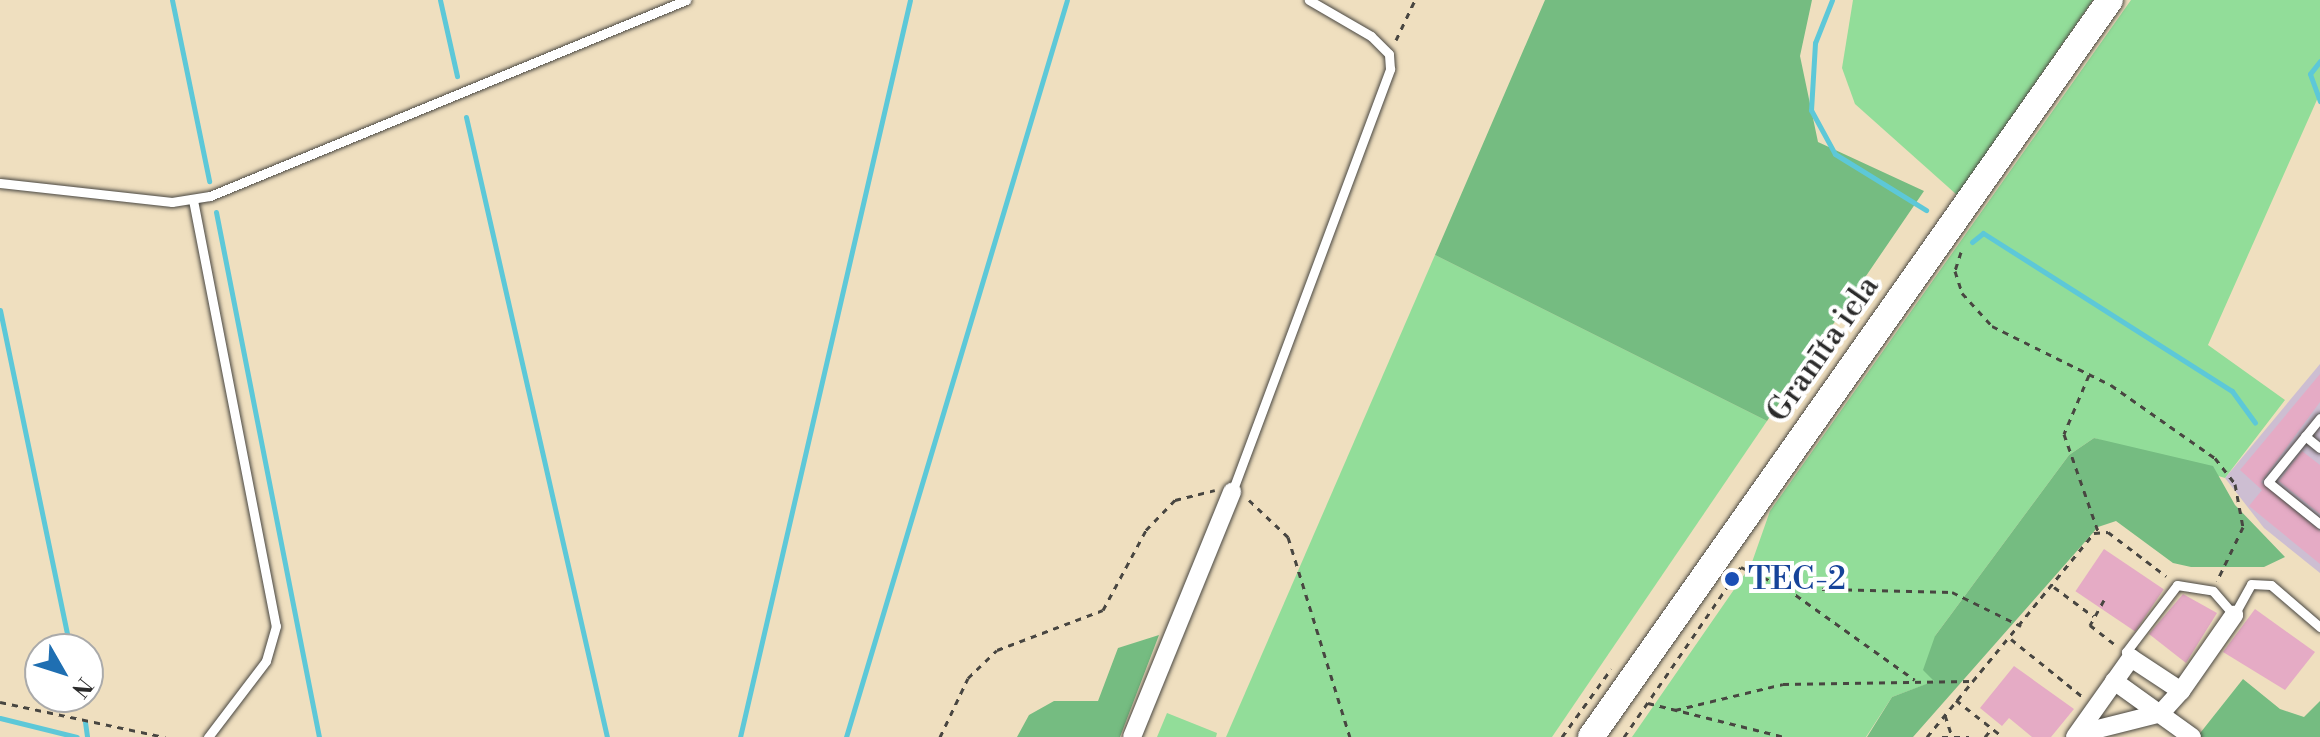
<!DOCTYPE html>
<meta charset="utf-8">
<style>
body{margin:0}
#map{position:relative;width:2320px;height:737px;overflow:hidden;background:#efdfbf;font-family:"Libre Bodoni",serif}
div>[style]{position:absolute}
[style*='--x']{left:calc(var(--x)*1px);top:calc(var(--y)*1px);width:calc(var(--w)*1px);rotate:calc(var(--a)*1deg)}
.industrial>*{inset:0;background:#cdbed2}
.green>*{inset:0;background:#92dd99}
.forest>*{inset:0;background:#75bc81}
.stream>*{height:5px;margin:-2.5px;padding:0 2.5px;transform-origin:2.5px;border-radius:2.5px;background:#5dc8d8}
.building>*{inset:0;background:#e5abc5;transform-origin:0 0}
.path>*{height:3px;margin-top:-1.5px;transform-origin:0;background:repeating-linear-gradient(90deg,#484641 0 6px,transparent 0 12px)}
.roads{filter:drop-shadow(0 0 2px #484641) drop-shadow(0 0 2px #484641)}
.lane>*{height:9px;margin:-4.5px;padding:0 4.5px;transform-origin:4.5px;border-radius:4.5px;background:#fff}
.street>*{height:18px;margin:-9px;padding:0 9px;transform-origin:9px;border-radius:9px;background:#fff}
.secondary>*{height:26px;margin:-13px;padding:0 13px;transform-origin:13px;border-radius:13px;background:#fff}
.dots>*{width:22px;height:22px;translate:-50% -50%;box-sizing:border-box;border:4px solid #fff;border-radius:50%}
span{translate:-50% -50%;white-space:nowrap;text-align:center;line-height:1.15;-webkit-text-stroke:8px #fff;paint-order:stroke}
.street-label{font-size:32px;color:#2b2b2b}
.transit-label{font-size:32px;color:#164399}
.left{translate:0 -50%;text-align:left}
.north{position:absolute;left:24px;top:633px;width:80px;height:80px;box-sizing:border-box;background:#fff;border:2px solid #aaa;border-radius:50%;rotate:129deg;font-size:22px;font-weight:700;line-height:32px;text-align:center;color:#2b2b2b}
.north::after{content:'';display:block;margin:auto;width:28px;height:36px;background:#1f6fb2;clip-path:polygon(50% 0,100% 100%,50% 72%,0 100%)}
</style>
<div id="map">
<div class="industrial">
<i style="clip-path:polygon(2320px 364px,2320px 573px,2264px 528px,2225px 478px)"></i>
</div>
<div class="green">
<i style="clip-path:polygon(1853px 0,2093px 0,1957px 195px,1855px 104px,1842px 68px)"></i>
<i style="clip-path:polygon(2131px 0,2320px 0,2320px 93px,2208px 345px,2285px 400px,2225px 478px,2094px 438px,2069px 455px,1935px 636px,1935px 681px,1892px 697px,1866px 737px,1632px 737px,1751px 565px,1770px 511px)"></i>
<i style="clip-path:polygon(1435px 255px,1767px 421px,1552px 737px,1226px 737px)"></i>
<i style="clip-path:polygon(1167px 713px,1217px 733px,1216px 737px,1157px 737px)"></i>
</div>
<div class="forest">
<i style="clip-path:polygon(1545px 0,1812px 0,1800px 56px,1818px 142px,1924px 191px,1767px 421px,1435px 255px)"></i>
<i style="clip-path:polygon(2094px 438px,2213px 466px,2235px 505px,2285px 557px,2264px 567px,2191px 567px,2173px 563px,2116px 521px,2098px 527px,1913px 737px,1867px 737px,1892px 697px,1934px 681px,1923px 670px,1935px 636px,2069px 455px)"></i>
<i style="clip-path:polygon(1159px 635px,1120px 737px,1017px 737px,1029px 715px,1054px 701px,1098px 701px,1118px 648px)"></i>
<i style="clip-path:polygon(2243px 679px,2280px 709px,2304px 717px,2320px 701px,2320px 737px,2197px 737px)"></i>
</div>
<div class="stream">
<i style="--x:172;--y:0;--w:185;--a:78.4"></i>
<i style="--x:440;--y:0;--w:78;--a:77.4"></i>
<i style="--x:1832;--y:0;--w:46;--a:111.6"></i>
<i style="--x:1815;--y:43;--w:67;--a:93.4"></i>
<i style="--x:1811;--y:110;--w:50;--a:61.4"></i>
<i style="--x:1835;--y:154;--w:107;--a:31.6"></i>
<i style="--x:2320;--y:61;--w:16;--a:128"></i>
<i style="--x:2310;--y:74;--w:29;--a:70"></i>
<i style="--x:466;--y:117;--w:636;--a:77.19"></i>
<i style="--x:216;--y:212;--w:535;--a:78.9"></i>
<i style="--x:1972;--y:242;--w:14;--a:-39"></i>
<i style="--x:1983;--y:233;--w:295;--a:32.4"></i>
<i style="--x:2232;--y:391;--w:39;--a:54"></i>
<i style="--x:0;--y:310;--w:346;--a:78.3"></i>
<i style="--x:0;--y:718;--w:79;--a:13.9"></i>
<i style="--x:85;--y:722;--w:15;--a:82"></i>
<i style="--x:740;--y:737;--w:756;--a:-77.01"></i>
<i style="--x:846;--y:737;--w:769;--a:-73.31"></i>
</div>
<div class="building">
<i style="clip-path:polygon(2320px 374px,2320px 402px,2261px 482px,2320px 531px,2320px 564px,2249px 506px,2262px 490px,2240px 470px)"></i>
<i style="clip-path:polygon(2302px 451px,2320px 465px,2320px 514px,2279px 481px)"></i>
<i style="left:2104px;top:549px;width:72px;height:51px;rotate:34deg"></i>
<i style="clip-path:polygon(2183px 594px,2217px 613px,2186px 663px,2149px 634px)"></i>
<i style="clip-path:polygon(2255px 609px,2315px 652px,2285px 690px,2223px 652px)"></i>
<i style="clip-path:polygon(2014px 666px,2074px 709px,2051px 737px,2032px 737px,2009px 718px,2002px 726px,1980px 708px)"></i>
</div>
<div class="path">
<i style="--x:1396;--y:40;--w:44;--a:-64.6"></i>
<i style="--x:1961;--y:252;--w:20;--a:108"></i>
<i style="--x:1955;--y:271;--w:23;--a:72"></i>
<i style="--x:1962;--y:293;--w:45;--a:47.7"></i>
<i style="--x:1992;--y:326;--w:133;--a:26.4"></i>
<i style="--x:2111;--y:385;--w:127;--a:35.1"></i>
<i style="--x:2215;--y:458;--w:33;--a:52"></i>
<i style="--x:2235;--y:484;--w:44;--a:79.5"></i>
<i style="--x:2243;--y:527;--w:60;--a:115.7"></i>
<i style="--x:2089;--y:375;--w:64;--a:113"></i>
<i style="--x:2064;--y:434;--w:103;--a:70.7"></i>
<i style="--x:1249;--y:500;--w:54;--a:43.5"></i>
<i style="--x:1288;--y:537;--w:209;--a:72.8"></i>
<i style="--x:2054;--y:587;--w:49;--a:36.6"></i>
<i style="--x:1786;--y:588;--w:166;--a:1.4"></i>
<i style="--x:1952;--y:592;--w:77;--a:26.2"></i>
<i style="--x:2104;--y:600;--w:29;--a:119"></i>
<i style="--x:2090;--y:625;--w:33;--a:38"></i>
<i style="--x:2011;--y:639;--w:92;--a:38.9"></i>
<i style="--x:1956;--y:700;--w:60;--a:38.2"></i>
<i style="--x:0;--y:702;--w:169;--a:12"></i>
<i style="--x:1648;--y:703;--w:140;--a:14"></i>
<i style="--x:1675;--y:710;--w:111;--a:-13.5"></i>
<i style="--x:1783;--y:684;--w:188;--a:-0.9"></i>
<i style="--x:1945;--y:715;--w:20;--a:72"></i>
<i style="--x:940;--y:737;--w:65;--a:-64.6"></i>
<i style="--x:968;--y:678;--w:40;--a:-44"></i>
<i style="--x:997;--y:650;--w:113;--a:-20.7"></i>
<i style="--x:1103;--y:610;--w:91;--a:-61.7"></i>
<i style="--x:1146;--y:530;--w:42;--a:-46"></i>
<i style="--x:1175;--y:500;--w:41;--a:-14"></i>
<i style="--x:1562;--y:737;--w:84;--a:-54.2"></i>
<i style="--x:1624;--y:737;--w:206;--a:-55.5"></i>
<i style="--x:1741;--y:567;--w:50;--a:25"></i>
<i style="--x:1786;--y:588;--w:158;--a:35.5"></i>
<i style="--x:1927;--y:737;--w:264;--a:-50.7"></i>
<i style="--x:2094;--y:533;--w:14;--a:-4"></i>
<i style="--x:2108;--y:532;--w:73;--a:37.2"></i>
<i style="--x:1942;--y:737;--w:27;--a:0"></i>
<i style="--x:1985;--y:737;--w:11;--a:-52"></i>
</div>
<div class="roads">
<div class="lane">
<i style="--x:0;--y:183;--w:173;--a:6.3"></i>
<i style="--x:172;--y:202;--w:38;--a:-9"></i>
<i style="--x:210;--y:196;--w:515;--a:-22.38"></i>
<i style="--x:193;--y:200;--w:434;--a:79"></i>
<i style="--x:276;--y:626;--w:36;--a:106"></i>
<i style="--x:266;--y:661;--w:96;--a:127.3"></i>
<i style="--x:2320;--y:418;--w:82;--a:129.1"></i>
<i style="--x:2268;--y:482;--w:67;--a:38.9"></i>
<i style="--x:2305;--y:436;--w:19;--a:39"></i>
<i style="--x:1232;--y:492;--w:452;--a:-69.5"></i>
<i style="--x:1390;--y:69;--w:15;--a:-94"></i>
<i style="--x:1389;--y:54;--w:25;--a:-135"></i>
<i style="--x:1371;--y:36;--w:72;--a:-149.9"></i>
<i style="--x:2234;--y:615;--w:35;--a:-61"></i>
<i style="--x:2251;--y:584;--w:20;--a:3"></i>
<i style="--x:2271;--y:585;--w:65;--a:40.6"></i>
<i style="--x:2131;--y:658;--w:8;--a:-130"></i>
<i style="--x:2126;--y:652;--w:84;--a:-52.7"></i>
<i style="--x:2177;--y:585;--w:36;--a:9"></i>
<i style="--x:2213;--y:591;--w:32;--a:49"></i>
</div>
<div class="street">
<i style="--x:2114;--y:681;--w:96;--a:35.7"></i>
<i style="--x:2078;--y:734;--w:86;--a:-14.2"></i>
<i style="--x:2161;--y:713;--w:30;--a:-48"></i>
<i style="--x:1132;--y:737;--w:265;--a:-67.8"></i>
<i style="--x:2075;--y:737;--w:97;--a:-54.7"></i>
<i style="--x:2131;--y:658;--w:60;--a:33.4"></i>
<i style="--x:2181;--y:691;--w:93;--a:-55.1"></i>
</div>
<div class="secondary">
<i style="--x:1591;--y:737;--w:901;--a:-54.85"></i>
</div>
</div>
<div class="dots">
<i style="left:1732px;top:579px;background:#1a4fb4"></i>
</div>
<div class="street-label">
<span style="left:1823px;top:349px;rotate:-55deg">Granīta iela</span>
</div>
<div class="transit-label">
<span class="left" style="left:1748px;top:579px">TEC-2</span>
</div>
<div class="north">N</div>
</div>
